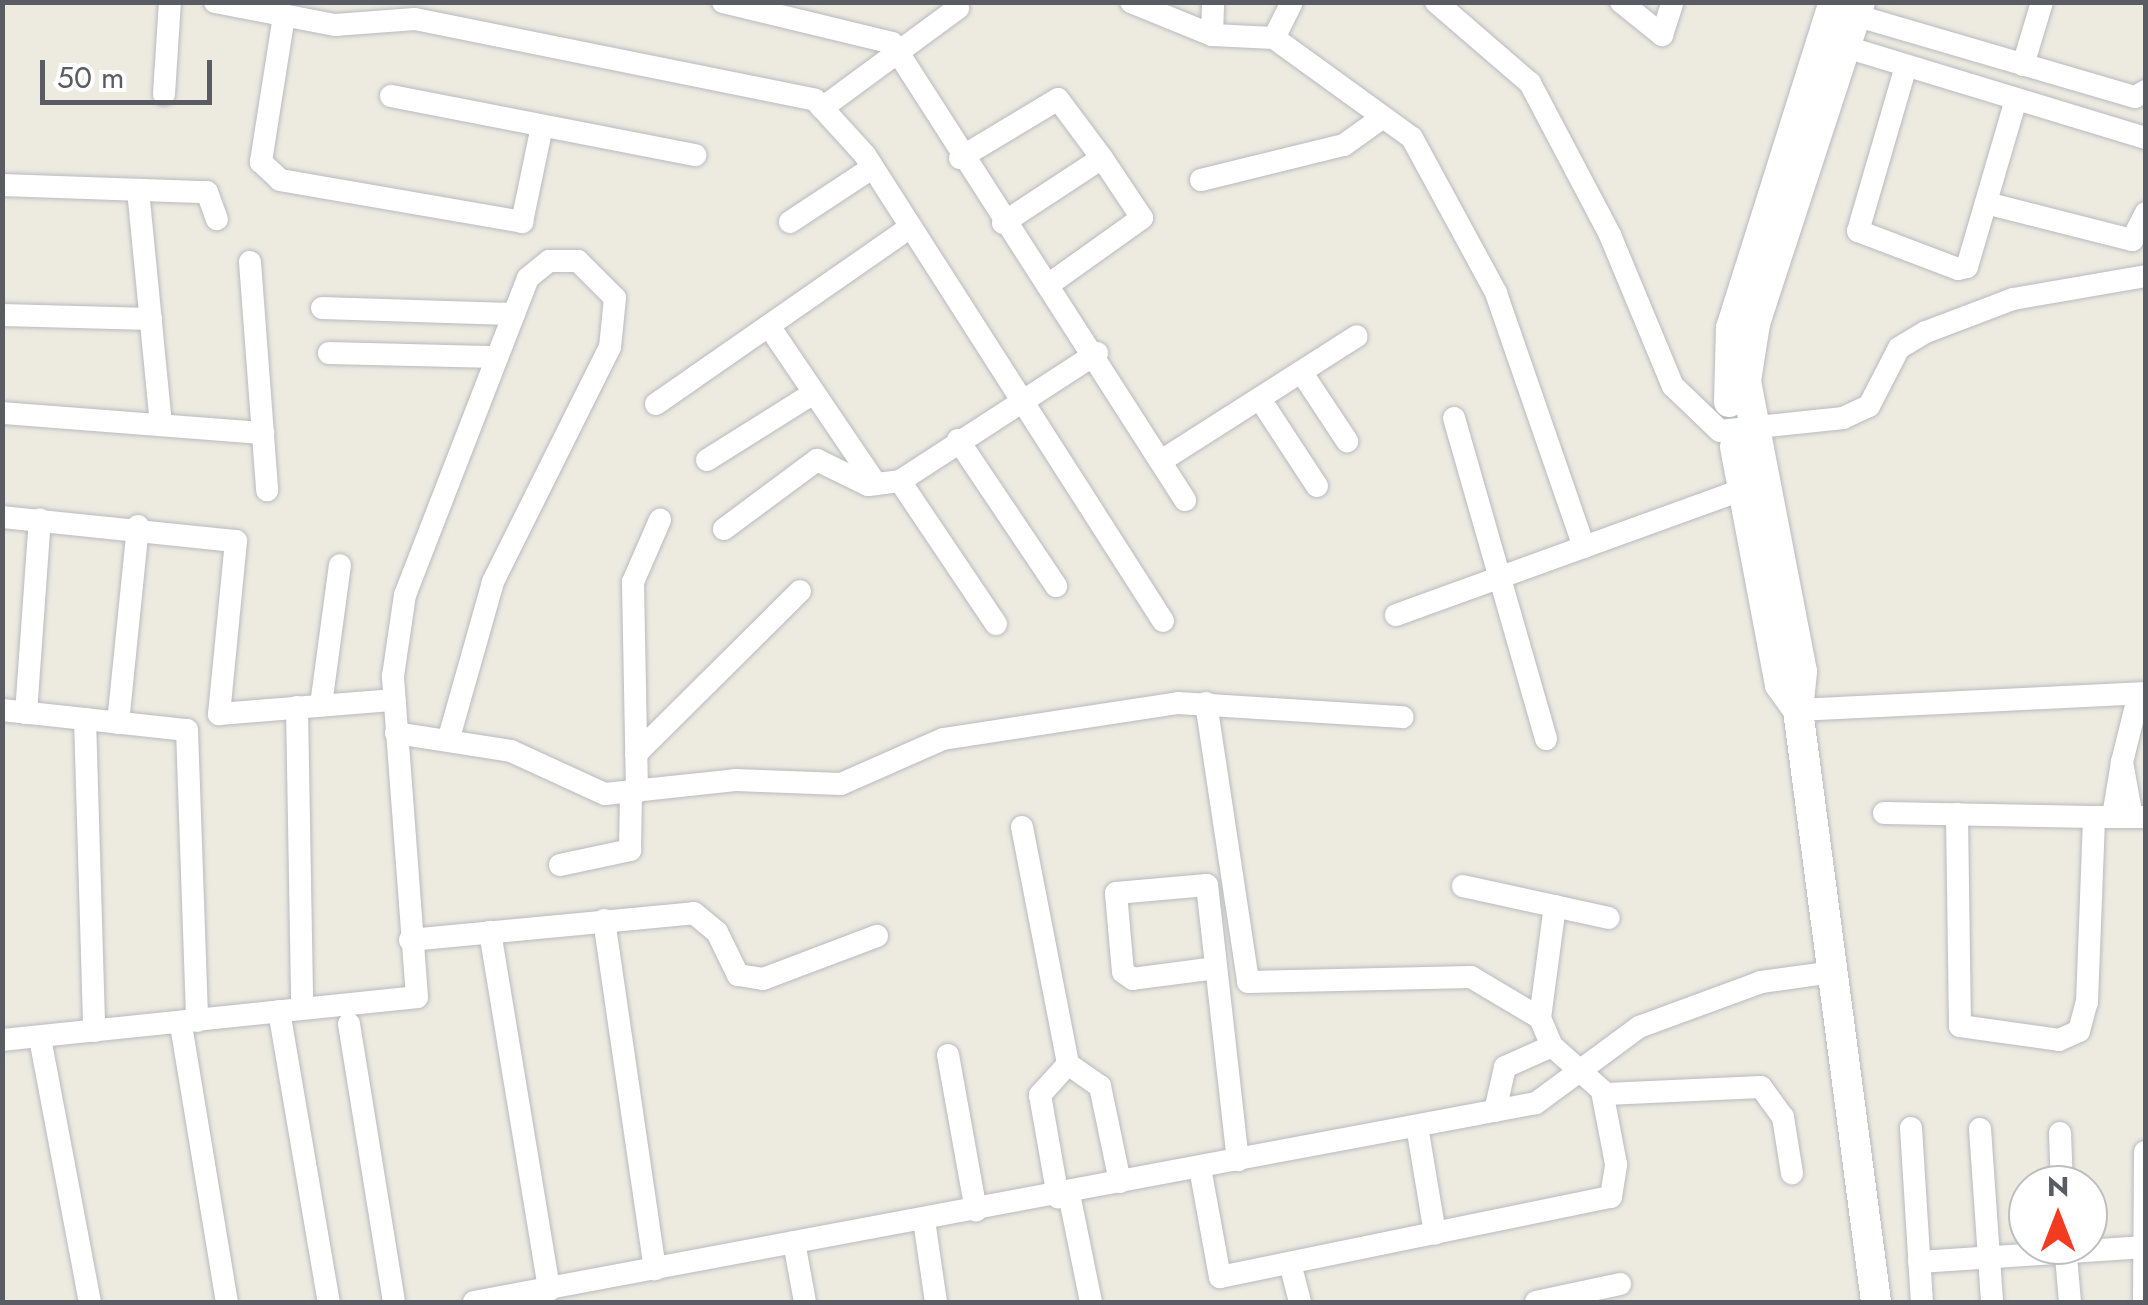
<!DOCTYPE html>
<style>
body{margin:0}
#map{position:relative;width:2148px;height:1305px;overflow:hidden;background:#edebe0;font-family:Jost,sans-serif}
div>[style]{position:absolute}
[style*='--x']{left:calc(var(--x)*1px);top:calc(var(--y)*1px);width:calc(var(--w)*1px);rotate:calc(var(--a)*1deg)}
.roads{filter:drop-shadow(0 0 2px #b8bac0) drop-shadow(0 0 2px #b8bac0)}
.minor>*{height:22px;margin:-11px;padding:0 11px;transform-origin:11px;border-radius:11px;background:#fff}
.tertiary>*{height:30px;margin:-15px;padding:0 15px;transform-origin:15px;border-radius:15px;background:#fff}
span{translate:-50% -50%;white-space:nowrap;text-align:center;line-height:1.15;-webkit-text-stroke:8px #fff;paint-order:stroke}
.frame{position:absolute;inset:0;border:5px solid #595c62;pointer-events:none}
.north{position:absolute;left:2008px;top:1165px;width:100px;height:100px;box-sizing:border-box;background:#fff;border:2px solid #bdbec0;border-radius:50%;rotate:0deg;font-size:28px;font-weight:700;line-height:40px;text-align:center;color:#595c62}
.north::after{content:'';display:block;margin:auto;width:35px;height:45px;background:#f23b21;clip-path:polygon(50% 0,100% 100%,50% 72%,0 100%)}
.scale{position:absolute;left:40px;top:60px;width:172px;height:45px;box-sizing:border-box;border:5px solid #595c62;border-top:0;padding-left:12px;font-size:30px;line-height:35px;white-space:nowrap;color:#595c62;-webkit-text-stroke:8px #fff;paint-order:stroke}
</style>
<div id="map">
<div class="roads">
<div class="minor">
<i style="--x:215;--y:2;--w:122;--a:10.9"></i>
<i style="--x:335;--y:25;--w:80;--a:-4.3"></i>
<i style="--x:415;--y:19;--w:408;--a:11.4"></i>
<i style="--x:815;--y:100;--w:74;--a:47.7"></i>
<i style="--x:865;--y:155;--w:553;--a:57.4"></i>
<i style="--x:723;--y:2;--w:174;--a:13.6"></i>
<i style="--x:892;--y:43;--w:543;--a:57.33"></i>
<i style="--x:1131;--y:2;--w:87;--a:22.2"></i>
<i style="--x:1212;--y:35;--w:62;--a:2.8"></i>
<i style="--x:1274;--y:38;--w:170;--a:35.9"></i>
<i style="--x:1412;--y:138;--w:176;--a:61.5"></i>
<i style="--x:1496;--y:293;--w:269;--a:70.9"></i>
<i style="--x:1436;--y:2;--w:124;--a:40.8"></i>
<i style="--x:1530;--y:83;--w:172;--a:62.2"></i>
<i style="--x:1610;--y:235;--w:164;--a:67.4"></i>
<i style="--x:1673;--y:386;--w:65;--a:43.8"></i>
<i style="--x:1720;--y:431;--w:124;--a:-6"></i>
<i style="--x:1843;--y:418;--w:29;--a:-25"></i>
<i style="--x:1869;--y:406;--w:65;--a:-62.7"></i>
<i style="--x:1899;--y:348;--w:31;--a:-31"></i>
<i style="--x:1926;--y:332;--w:93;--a:-20.8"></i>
<i style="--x:2013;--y:299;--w:135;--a:-9.8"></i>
<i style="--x:1621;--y:2;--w:53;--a:38.8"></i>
<i style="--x:1662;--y:35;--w:35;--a:-72"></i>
<i style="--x:1844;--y:12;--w:303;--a:16.3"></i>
<i style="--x:2135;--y:97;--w:13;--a:-29"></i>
<i style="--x:284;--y:16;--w:148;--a:99"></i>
<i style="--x:261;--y:162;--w:26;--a:43"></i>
<i style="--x:280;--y:180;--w:246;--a:9.8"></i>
<i style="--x:522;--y:222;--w:98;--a:-78.2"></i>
<i style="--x:1212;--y:35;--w:33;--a:-88"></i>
<i style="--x:1274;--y:38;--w:40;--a:-63.4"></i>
<i style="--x:1846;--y:47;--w:313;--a:16.9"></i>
<i style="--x:2023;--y:65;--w:66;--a:-73.2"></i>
<i style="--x:1906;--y:66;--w:172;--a:106.2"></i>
<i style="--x:1858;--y:231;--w:107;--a:20.8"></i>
<i style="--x:1958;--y:269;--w:9;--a:-13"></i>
<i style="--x:1967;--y:267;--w:175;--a:-73.7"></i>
<i style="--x:164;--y:94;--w:92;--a:-86.3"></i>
<i style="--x:391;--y:96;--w:310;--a:11"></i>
<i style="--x:822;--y:108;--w:169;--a:-36.3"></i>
<i style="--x:960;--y:158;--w:114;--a:-31"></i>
<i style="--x:1058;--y:99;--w:74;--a:53.3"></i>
<i style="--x:1102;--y:158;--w:72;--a:56.3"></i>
<i style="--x:1142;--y:218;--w:115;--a:144.5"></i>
<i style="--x:1201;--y:180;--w:147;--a:-13.8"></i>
<i style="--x:1344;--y:145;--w:48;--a:-35.7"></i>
<i style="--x:2;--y:185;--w:205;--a:2"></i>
<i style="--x:207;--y:192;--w:29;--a:70"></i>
<i style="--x:138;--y:190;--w:236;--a:84.4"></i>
<i style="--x:1986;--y:203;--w:151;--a:14.2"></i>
<i style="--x:2132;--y:240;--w:30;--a:-63"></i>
<i style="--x:790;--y:222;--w:98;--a:-33.4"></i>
<i style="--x:1003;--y:223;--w:118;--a:-33.3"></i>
<i style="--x:250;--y:262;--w:229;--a:85.7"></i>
<i style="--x:322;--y:308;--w:192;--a:1.8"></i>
<i style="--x:2;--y:315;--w:149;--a:1.5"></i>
<i style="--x:769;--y:326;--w:191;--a:55.9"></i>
<i style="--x:329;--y:353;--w:168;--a:1.4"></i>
<i style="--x:1302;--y:373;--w:82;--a:56.5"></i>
<i style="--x:1260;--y:399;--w:104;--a:56.8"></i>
<i style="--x:656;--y:404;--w:310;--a:-34.8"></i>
<i style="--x:2;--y:413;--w:262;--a:4.4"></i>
<i style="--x:1454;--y:418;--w:334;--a:74"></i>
<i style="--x:958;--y:440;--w:176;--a:56.1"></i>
<i style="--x:707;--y:460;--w:126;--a:-32.1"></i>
<i style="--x:1161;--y:461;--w:232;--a:-32.5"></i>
<i style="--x:2;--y:517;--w:235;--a:5.9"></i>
<i style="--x:236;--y:541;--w:174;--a:95.6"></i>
<i style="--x:219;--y:714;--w:176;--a:-4.6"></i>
<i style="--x:724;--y:529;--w:116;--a:-36.6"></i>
<i style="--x:817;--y:460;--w:57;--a:26.1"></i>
<i style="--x:868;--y:485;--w:32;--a:-7"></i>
<i style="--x:1396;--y:615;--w:368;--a:-19.9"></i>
<i style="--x:996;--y:624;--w:172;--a:-123.9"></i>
<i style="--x:900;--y:481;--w:235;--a:-33"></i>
<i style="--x:1206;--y:703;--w:282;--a:81.4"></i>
<i style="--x:1248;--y:982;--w:223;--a:-1.3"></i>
<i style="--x:1471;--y:977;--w:80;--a:30.7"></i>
<i style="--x:1540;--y:1018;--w:30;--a:67"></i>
<i style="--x:1552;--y:1046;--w:72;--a:41.6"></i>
<i style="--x:1606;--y:1094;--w:155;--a:-2.6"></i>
<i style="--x:1761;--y:1087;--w:37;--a:54"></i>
<i style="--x:1783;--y:1117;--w:57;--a:80.9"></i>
<i style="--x:321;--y:705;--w:141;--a:-82.3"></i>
<i style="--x:297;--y:707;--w:300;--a:89"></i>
<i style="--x:2;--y:710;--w:186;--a:6.2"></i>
<i style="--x:187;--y:730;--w:291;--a:88"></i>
<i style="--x:1798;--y:710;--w:348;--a:-2.8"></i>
<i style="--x:26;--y:713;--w:194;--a:-85.9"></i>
<i style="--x:85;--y:719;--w:312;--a:88.3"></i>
<i style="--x:118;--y:723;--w:198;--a:-84.2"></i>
<i style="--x:396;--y:733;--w:116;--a:8.9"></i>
<i style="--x:511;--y:751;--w:103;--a:24.6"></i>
<i style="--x:605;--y:794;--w:131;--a:-6.1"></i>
<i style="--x:735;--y:780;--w:106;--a:2.2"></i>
<i style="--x:841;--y:784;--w:111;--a:-23.8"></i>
<i style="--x:943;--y:739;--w:238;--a:-8.7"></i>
<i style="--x:1178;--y:703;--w:225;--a:3.6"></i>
<i style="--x:636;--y:754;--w:231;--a:-44.8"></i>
<i style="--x:2122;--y:762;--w:70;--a:-76"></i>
<i style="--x:637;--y:792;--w:210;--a:-91.1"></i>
<i style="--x:633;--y:582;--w:68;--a:-66.5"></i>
<i style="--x:1884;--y:813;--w:210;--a:1.1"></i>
<i style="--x:1957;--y:814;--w:212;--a:89.2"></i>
<i style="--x:1960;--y:1026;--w:100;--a:8"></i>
<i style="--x:2059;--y:1040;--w:22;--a:-24"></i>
<i style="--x:2079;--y:1031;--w:30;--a:-75"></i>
<i style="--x:2087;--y:1002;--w:185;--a:-87.8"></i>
<i style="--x:2094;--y:817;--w:52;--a:0"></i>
<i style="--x:2113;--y:816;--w:55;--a:-80.5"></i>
<i style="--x:2122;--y:762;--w:56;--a:79.7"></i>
<i style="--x:1022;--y:827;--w:241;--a:79"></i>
<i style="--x:1068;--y:1064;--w:42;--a:132.1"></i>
<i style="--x:1040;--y:1095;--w:104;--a:80"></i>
<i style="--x:560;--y:865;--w:72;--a:-12.1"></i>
<i style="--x:630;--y:850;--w:58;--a:-89"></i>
<i style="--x:1463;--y:886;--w:149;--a:12.4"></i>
<i style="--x:604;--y:920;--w:353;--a:81.7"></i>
<i style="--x:490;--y:932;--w:363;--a:80.6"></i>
<i style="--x:410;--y:940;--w:285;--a:-5.4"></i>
<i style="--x:694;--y:913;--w:30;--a:40"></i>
<i style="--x:717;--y:932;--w:48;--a:64"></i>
<i style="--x:738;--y:975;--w:25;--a:9"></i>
<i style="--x:763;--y:979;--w:122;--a:-20.7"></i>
<i style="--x:1216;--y:968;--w:84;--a:172.5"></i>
<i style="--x:1133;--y:979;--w:12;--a:-145"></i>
<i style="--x:1123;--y:972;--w:79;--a:-95.1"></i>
<i style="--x:1116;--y:893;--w:91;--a:-5"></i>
<i style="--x:1207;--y:885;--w:277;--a:83.6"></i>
<i style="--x:279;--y:1011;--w:295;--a:80.3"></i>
<i style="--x:1540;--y:1018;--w:113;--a:-82.4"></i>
<i style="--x:349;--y:1024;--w:282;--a:80.8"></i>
<i style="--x:181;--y:1025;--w:281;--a:80.6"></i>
<i style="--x:40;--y:1038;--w:269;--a:79.3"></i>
<i style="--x:2;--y:1040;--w:417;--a:-5.9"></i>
<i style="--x:417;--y:997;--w:322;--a:-94.3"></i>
<i style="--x:393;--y:676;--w:82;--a:-81.6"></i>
<i style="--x:405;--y:595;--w:340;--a:-68.8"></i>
<i style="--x:528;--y:278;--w:27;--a:-39"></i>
<i style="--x:549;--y:261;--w:29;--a:0"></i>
<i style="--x:578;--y:261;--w:52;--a:45"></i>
<i style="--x:615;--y:298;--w:49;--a:95.8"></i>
<i style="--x:610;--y:347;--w:263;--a:116.5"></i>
<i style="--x:493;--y:582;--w:162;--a:105.8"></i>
<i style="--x:948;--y:1055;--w:158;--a:79.8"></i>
<i style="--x:1068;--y:1064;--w:39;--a:35"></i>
<i style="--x:1100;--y:1086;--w:98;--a:78.2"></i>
<i style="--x:1495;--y:1111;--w:45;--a:-77.2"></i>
<i style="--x:1505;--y:1067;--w:51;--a:-24.1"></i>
<i style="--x:1417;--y:1126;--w:109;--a:80.5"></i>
<i style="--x:1911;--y:1128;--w:174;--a:86.4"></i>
<i style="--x:1980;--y:1129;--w:173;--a:86"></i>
<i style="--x:2060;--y:1133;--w:52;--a:87.8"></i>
<i style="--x:1200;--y:1168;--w:111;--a:79.6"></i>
<i style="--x:1220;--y:1277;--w:399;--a:-11.6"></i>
<i style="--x:1611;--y:1197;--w:33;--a:-81"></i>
<i style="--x:1616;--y:1164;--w:74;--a:-100.9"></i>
<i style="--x:1069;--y:1194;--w:110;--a:78.5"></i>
<i style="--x:924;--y:1220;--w:83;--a:81.7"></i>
<i style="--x:794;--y:1242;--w:61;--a:79.6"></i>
<i style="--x:2065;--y:1245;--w:57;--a:85"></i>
<i style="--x:1919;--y:1262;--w:227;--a:-3.8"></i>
<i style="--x:1290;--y:1263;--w:40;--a:75.6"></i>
<i style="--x:474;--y:1302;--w:1080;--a:-10.61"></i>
<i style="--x:1536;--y:1103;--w:128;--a:-36.4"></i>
<i style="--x:1639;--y:1027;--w:130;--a:-20.2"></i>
<i style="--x:1761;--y:982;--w:74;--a:-7.8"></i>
<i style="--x:1536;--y:1302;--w:86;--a:-12.1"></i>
<i style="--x:2144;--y:1302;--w:150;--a:-89.6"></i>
</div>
<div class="tertiary">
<i style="--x:1860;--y:2;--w:339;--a:108.1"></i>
<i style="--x:1755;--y:324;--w:58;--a:99"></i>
<i style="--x:1746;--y:381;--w:296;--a:79.1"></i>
<i style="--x:1802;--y:672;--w:38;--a:96"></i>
<i style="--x:1798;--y:710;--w:597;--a:82.49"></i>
<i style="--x:1729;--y:402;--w:74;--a:-88.5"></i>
<i style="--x:1731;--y:328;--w:342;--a:-72.5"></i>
<i style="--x:1735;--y:447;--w:242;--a:79.3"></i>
<i style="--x:1780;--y:685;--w:31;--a:54"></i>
</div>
</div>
<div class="frame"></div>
<div class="north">N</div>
<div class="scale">50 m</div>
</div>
